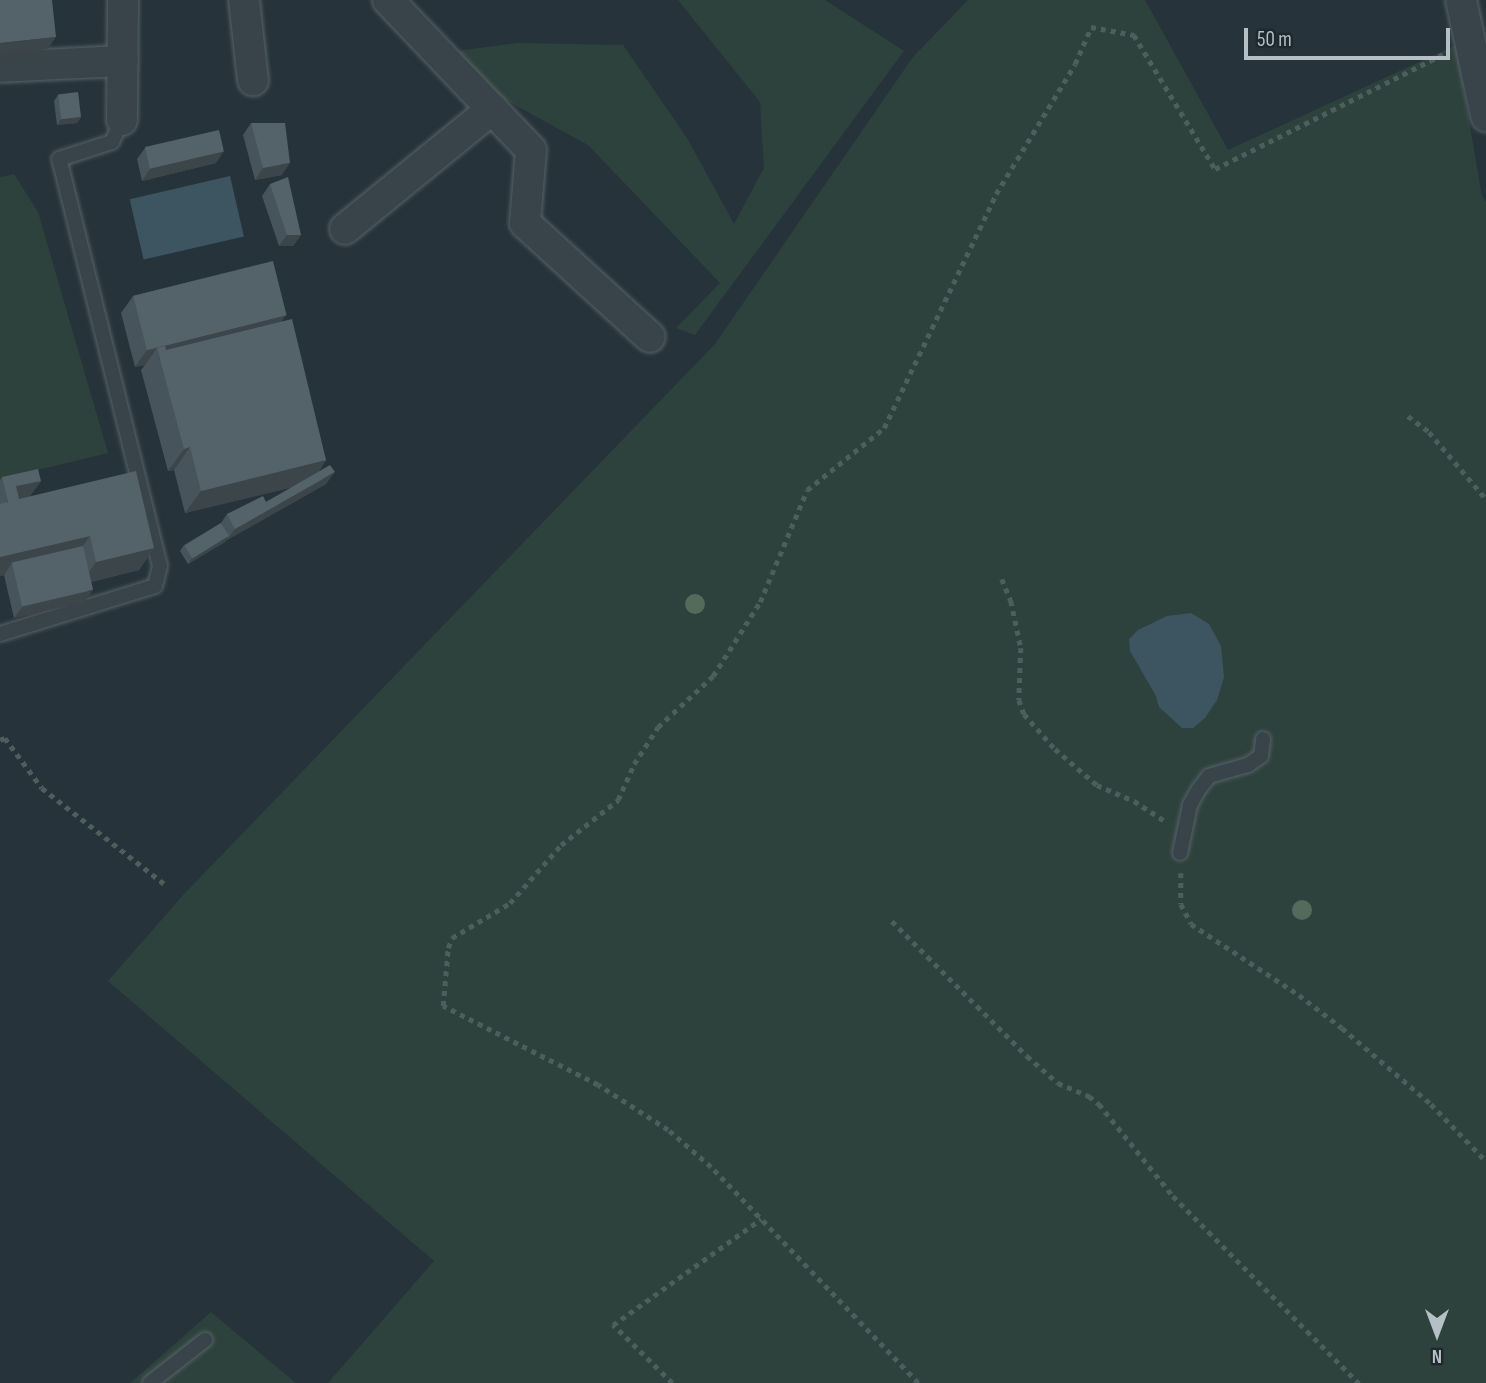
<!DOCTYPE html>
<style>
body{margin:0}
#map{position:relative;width:1486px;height:1383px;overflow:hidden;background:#26333a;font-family:"Sofia Sans Condensed",sans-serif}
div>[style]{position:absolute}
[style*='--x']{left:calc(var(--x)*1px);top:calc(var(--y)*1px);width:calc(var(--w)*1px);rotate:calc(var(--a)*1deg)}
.green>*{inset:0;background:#2e423d}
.water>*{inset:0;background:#3d5461;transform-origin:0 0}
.path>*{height:4.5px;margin-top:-2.25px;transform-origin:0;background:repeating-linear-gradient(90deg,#4d5e5d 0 5px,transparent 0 10px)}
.roads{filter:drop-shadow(0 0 2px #576268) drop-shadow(0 0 2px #576268)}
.service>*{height:14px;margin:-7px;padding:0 7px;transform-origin:7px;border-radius:7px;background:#39444a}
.minor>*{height:30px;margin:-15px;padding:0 15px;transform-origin:15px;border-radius:15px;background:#39444a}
.trees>*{width:20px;height:20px;margin:-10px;border-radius:50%;background:#526b5b}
.wall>*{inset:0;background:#48545b}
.shaded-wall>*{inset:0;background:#3b454a}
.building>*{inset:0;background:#54626a;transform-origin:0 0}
span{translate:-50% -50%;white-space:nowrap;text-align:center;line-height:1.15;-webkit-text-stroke:7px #1e292f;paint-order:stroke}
.north{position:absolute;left:1402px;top:1299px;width:70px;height:70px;-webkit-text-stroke:5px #1e292f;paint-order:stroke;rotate:180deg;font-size:19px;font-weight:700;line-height:28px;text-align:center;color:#b5bfc6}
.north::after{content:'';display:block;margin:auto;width:24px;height:32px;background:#b5bfc6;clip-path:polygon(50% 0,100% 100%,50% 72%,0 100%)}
.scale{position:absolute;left:1244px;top:28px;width:206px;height:32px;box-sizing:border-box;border:4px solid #b5bfc6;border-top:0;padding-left:9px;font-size:21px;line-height:24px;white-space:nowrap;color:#b5bfc6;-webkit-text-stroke:5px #1e292f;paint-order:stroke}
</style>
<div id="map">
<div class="green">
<i style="clip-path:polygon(678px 0,825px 0,904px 51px,695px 335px,676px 328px,720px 283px,588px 145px,495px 94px,456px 51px,517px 43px,623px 45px,687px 138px,734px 224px,764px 168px,760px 102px)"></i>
<i style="clip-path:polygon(968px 0,1145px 0,1228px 150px,1456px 45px,1482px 196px,1486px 202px,1486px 1383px,328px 1383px,434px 1261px,108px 981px,184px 894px,715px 344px,913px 57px)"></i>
<i style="clip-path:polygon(14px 174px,38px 212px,108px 453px,0 479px,0 177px)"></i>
<i style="clip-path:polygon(211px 1312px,296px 1383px,130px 1383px)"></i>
</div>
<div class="water">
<i style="left:230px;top:176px;width:62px;height:103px;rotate:77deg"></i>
<i style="clip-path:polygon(1191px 613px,1209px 624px,1221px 646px,1224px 677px,1217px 700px,1205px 718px,1193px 728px,1182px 728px,1159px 707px,1156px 696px,1130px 651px,1129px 639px,1138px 630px,1167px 616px)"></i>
</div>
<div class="path">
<i style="--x:1408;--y:416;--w:26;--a:37"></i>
<i style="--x:1429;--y:432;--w:88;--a:49.6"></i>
<i style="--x:1002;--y:579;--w:24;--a:68"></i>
<i style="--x:1011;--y:601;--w:48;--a:78"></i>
<i style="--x:1021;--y:648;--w:52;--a:92.2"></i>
<i style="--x:1019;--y:700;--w:15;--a:70"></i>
<i style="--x:1024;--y:714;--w:47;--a:48.5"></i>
<i style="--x:1055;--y:749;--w:55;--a:40.6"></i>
<i style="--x:1097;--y:785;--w:40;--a:23.4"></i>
<i style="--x:1134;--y:801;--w:38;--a:33"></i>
<i style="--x:0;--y:740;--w:5;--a:-22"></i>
<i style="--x:5;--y:738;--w:62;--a:53.5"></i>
<i style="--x:42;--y:788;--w:159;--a:38.1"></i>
<i style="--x:1181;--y:873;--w:31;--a:90"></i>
<i style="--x:1181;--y:904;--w:22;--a:63"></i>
<i style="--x:1191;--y:924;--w:129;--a:33.3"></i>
<i style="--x:1299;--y:995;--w:54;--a:37.5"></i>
<i style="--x:1342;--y:1028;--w:117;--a:40.5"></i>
<i style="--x:1431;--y:1104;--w:79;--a:46"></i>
<i style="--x:892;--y:921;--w:191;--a:45"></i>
<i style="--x:1027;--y:1056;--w:41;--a:41.1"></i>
<i style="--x:1058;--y:1083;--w:34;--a:23"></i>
<i style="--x:1089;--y:1096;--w:13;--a:39"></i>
<i style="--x:1099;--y:1104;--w:118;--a:51.2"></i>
<i style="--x:1173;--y:1196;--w:264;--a:45.2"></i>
<i style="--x:672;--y:1383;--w:83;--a:-135.5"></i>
<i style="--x:613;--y:1325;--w:182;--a:-35.6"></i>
<i style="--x:918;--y:1383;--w:299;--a:-133.8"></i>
<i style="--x:711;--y:1167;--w:57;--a:-139.3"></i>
<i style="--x:668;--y:1130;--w:83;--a:-147.3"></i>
<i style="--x:598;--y:1085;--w:174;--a:-153"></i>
<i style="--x:443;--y:1006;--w:58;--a:-85.1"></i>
<i style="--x:448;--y:948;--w:11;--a:-68"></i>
<i style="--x:452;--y:938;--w:68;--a:-31.1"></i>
<i style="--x:510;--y:903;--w:77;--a:-48.7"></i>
<i style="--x:561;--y:845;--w:73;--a:-38.3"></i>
<i style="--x:618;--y:800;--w:39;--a:-66"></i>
<i style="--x:634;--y:764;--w:44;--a:-57"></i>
<i style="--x:658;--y:727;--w:75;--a:-42.8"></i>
<i style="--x:713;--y:676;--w:88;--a:-57.6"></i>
<i style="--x:760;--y:602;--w:121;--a:-67.2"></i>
<i style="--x:807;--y:490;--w:99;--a:-38.8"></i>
<i style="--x:884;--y:428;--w:259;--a:-64.4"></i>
<i style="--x:996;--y:194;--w:152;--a:-58.7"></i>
<i style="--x:1075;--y:64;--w:40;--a:-66.6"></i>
<i style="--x:1091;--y:27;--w:44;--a:10.5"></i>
<i style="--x:1134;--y:35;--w:157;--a:58.8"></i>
<i style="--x:1215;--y:169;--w:258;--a:-26.7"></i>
</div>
<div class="roads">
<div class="service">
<i style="--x:0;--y:634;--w:162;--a:-17.2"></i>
<i style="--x:155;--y:586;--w:21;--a:-76"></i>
<i style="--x:160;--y:566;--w:419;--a:-103.9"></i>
<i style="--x:59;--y:159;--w:56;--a:-17.8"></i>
<i style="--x:112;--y:142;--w:24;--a:-66"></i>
<i style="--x:1180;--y:853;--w:49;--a:-78.2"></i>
<i style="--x:1190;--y:805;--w:18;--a:-61"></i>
<i style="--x:1199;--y:789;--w:16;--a:-52"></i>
<i style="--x:1209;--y:776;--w:41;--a:-15.8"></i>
<i style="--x:1248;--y:765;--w:16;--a:-35"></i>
<i style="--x:1261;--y:756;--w:17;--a:-83"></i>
<i style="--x:150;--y:1383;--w:70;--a:-38"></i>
</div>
<div class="minor">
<i style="--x:244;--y:0;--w:81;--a:83.6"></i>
<i style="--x:388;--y:0;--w:207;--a:46.4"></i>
<i style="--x:531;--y:150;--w:73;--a:94.7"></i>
<i style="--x:525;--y:223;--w:169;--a:42.4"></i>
<i style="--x:1461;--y:0;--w:119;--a:77.8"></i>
<i style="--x:0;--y:67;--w:123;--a:-2.8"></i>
<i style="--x:122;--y:120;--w:120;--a:-89.5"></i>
<i style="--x:345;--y:229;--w:190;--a:-39.2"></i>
</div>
</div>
<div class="trees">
<i style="left:695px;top:604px"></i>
<i style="left:1302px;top:910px"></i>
</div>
<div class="wall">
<i style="clip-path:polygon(58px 95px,81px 117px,77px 123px,57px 125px,54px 101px)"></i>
<i style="clip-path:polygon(251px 123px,282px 175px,255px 180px,243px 135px)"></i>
<i style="clip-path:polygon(145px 148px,216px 163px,142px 181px,137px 159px)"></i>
<i style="clip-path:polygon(270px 184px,301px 235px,293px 246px,279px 246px,262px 196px)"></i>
<i style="clip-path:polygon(133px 296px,286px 315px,281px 321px,326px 460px,318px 473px,326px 484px,227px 540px,227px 539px,225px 542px,188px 564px,180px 551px,184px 545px,221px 523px,227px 514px,266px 502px,293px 487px,185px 513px,174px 470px,168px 471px,141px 370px,145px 365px,135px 367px,121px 313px)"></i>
<i style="clip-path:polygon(2px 477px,41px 481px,30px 496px,154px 548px,139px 570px,91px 582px,85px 602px,14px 618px,4px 575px,0 576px,0 480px)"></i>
</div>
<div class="shaded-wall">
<i style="clip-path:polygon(56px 37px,48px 49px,0 54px,0 43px)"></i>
<i style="clip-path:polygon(81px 117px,77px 123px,57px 125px,61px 119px)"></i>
<i style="clip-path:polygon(224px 151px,216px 163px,142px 181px,150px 169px)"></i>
<i style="clip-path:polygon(290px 163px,282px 175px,255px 180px,263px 168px)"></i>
<i style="clip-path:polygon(287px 235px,301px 235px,293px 246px,279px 246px)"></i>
<i style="clip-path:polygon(286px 315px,274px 332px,160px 361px,157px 348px,145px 365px,135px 367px,147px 350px)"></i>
<i style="clip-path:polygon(190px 447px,174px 470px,168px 471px,184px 449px)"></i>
<i style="clip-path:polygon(326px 460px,311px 483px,185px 513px,201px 491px)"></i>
<i style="clip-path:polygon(335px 472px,326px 484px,227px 540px,235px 529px)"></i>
<i style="clip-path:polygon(41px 481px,25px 503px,3px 508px,16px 486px)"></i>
<i style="clip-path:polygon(90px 536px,75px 558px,12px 563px,4px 575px,0 576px,0 557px)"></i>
<i style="clip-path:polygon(229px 536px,225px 542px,188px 564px,192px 558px)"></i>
<i style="clip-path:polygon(154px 548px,139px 570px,81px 584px,96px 562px)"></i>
<i style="clip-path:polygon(93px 590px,85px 602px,14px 618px,22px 607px)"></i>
</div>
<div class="building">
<i style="clip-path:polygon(0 0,52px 0,56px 37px,0 43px)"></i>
<i style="left:78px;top:92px;width:25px;height:20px;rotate:83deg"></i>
<i style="clip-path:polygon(251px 123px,285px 123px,290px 163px,263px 168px)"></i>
<i style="left:219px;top:130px;width:22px;height:76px;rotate:77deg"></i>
<i style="clip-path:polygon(288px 177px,301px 235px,287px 235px,270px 184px)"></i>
<i style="left:273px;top:261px;width:56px;height:144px;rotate:76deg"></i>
<i style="clip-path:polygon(292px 319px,326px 460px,201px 491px,190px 447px,184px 449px,157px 348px,165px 346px,166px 350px)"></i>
<i style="clip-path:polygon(330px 465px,335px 472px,235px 529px,227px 514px,263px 496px,266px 502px)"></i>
<i style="clip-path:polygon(38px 469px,41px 481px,16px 486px,19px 499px,136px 471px,154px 548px,96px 562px,90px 536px,0 557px,0 504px,8px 502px,2px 477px)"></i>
<i style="left:221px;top:523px;width:15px;height:43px;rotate:58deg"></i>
<i style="left:83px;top:546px;width:45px;height:73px;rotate:77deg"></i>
</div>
<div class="north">N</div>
<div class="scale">50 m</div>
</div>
